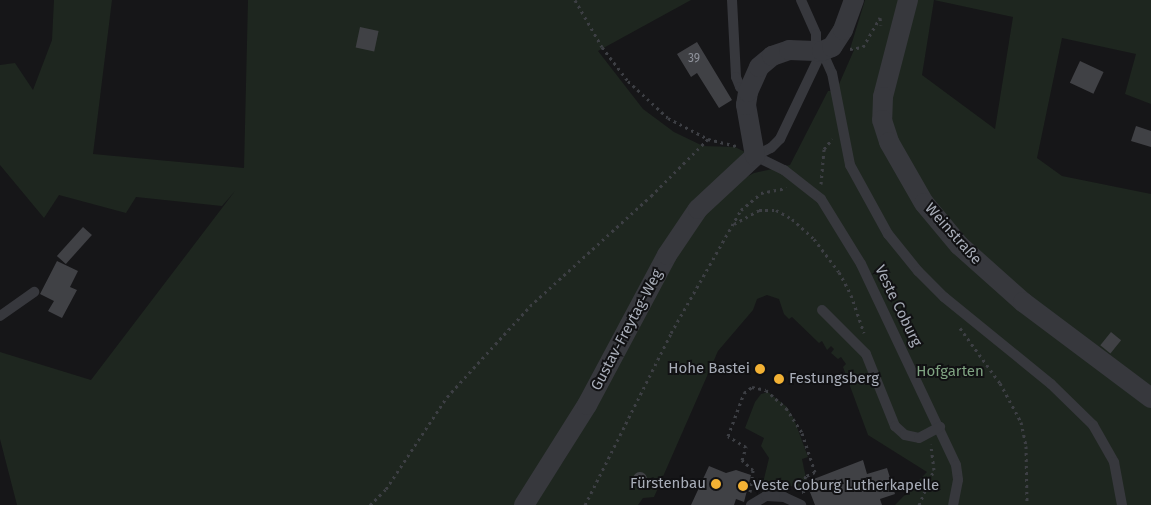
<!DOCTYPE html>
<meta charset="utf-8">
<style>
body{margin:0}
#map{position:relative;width:1151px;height:505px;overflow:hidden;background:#161618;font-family:"Fira Sans",sans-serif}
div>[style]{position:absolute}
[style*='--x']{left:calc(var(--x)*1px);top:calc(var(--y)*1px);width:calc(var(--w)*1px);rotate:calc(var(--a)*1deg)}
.green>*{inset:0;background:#1e261f}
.building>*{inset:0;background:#404145;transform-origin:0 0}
.round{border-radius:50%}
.path>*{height:3px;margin-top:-1.5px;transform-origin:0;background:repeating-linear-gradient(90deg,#3d3f44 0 2.5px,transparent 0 6.5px)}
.lane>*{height:10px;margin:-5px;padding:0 5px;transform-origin:5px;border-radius:5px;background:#37383d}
.street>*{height:20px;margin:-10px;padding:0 10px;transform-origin:10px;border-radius:10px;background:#37383d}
.dots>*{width:14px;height:14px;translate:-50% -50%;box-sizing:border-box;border:2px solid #111113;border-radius:50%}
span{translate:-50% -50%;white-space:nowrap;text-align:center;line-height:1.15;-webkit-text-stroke:4px #111113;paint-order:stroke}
.number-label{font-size:12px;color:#8e929b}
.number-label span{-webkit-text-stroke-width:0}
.street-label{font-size:15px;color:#a8adb8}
.poi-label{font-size:15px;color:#a8adb8}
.right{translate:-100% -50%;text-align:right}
.left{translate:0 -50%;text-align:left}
.park-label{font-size:15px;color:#7fa381}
</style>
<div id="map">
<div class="green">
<i style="clip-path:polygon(54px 0,112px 0,93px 154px,244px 168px,248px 0,691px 0,598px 51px,643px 109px,674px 132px,703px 146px,735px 147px,745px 152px,612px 349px,514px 505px,17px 505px,0 439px,0 352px,91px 380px,235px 191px,222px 206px,136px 197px,126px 213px,59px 195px,44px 218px,0 165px,0 65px,15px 63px,33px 90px,52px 40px)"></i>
<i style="clip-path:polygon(evenodd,865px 0,1151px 0,1151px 104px,1125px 94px,1136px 54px,1062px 38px,1037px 158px,1062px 176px,1151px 194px,1151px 505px,895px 505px,927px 472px,868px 435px,843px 367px,846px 364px,841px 357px,838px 359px,831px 353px,834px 349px,831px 346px,827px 350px,822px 341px,819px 343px,792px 317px,789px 319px,784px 314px,779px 299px,767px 295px,757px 299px,753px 310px,718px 351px,654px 497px,643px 498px,638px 505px,534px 505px,566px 457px,622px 359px,671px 263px,706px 213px,737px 182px,754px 173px,790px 165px,828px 91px,836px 91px,854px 50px,850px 49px,865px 0,934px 0,1013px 17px,995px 129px,922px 75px,934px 0)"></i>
<i style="clip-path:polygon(768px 392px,787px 407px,794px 419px,808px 457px,802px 459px,808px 488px,763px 483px,769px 458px,761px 446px,764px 438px,745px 428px,755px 402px,761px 394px)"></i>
</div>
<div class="building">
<i style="left:360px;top:27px;width:19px;height:21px;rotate:12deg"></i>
<i style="clip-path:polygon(697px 42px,732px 100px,719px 108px,697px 73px,691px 77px,677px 54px)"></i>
<i style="left:1080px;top:61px;width:26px;height:24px;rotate:25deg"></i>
<i style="clip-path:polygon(1136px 126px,1151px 131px,1151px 147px,1131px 141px)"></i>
<i style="left:83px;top:227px;width:12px;height:39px;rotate:42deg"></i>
<i style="clip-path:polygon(57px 261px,78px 271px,70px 287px,77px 290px,62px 318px,48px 311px,54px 301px,40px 294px)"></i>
<i style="left:1111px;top:332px;width:13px;height:17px;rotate:39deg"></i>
<i style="clip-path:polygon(863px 460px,867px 474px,887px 468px,895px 494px,880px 499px,882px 505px,815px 505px,806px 482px)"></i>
<i style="clip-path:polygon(709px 466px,726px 473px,736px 470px,751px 475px,744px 502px,736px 499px,734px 505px,691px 505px)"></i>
<i class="round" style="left:633px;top:472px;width:14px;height:14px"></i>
</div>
<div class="path">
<i style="--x:575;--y:0;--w:54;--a:60.1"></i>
<i style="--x:602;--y:47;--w:43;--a:52.6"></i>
<i style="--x:628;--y:81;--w:54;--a:42.8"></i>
<i style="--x:668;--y:118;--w:45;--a:27.7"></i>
<i style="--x:708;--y:139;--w:30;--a:14"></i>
<i style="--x:850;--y:49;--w:13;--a:-9"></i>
<i style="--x:863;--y:47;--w:34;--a:-60"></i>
<i style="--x:880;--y:18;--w:7;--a:82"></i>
<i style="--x:821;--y:184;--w:35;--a:-85"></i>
<i style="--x:824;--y:149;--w:13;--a:-51"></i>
<i style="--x:734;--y:224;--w:29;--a:-29"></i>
<i style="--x:759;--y:210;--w:17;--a:0"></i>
<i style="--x:776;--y:210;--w:18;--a:29"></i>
<i style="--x:792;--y:219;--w:30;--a:42"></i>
<i style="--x:814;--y:239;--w:41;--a:52.9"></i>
<i style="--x:839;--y:272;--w:26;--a:62"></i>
<i style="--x:851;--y:295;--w:40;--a:71.1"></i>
<i style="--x:960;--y:328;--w:68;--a:54"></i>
<i style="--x:1000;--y:383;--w:44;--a:61.7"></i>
<i style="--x:1021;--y:422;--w:25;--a:78"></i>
<i style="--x:1026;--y:446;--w:59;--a:89"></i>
<i style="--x:750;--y:492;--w:22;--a:-82"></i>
<i style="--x:753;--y:470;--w:15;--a:-138"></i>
<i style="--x:742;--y:460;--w:14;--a:-73"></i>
<i style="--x:746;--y:447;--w:21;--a:-149"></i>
<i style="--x:728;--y:436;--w:46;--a:-69.6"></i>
<i style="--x:744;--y:393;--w:10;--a:-37"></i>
<i style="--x:752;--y:387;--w:14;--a:12"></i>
<i style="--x:766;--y:390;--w:27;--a:42"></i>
<i style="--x:786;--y:408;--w:30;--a:57"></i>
<i style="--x:802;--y:433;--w:41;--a:71.6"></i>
<i style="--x:815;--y:472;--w:10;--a:156"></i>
<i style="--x:806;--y:476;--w:9;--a:117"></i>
<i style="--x:802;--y:484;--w:10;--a:79"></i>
<i style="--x:370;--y:505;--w:23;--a:-45"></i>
<i style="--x:386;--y:489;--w:110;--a:-56.5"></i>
<i style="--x:447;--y:397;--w:123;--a:-47.6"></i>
<i style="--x:530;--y:306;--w:164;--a:-42.3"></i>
<i style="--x:651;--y:196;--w:81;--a:-45"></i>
<i style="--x:585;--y:505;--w:192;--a:-63.4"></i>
<i style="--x:671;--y:333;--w:142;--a:-60.4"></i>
<i style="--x:741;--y:210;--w:26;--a:-40"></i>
<i style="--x:761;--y:193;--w:26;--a:-11"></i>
<i style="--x:919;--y:505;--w:38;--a:-67"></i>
<i style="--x:934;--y:470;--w:26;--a:-97"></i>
</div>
<div class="lane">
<i style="--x:732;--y:0;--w:77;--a:87"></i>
<i style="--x:736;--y:77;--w:11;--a:68"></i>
<i style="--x:740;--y:87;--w:9;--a:32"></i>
<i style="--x:801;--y:0;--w:37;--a:66"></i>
<i style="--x:816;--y:34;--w:17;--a:90"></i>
<i style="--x:822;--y:51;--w:24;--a:66"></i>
<i style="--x:832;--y:73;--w:94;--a:78.9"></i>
<i style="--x:850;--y:165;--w:79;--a:61.2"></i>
<i style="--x:888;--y:234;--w:48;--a:51"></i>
<i style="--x:918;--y:271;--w:37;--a:45"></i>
<i style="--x:944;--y:297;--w:138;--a:39.1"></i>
<i style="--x:1051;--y:384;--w:59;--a:44.3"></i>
<i style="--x:1093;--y:425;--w:43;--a:60.4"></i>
<i style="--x:1114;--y:462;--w:44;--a:79.5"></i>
<i style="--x:755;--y:156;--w:32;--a:26"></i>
<i style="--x:784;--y:170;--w:47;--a:38.1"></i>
<i style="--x:821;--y:199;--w:76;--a:58.4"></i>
<i style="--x:861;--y:264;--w:222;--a:64.7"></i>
<i style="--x:956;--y:465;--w:15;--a:82"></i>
<i style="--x:958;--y:480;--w:25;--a:101"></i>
<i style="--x:755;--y:156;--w:18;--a:-27"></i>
<i style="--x:771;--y:148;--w:13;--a:-45"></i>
<i style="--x:780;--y:139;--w:98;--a:-64.5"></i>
<i style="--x:822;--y:310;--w:62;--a:45"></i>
<i style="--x:866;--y:354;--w:78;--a:68.1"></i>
<i style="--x:895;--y:426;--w:13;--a:42"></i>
<i style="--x:905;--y:435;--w:14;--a:12"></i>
<i style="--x:919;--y:438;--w:24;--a:-28"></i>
<i style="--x:0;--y:316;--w:42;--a:-35.2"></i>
<i style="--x:751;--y:505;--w:17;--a:-31"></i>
<i style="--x:766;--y:496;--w:18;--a:3"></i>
<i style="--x:784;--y:497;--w:19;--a:25"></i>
</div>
<div class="street">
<i style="--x:908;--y:0;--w:100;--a:104.5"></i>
<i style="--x:883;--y:97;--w:23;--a:92"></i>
<i style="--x:882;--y:120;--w:23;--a:72"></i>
<i style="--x:889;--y:142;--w:70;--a:60.2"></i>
<i style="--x:924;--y:203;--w:55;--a:50.2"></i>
<i style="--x:959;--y:245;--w:86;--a:41.7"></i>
<i style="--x:1023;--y:302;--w:160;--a:36.9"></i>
<i style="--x:524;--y:505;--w:118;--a:-57.8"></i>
<i style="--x:587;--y:405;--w:170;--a:-61.9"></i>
<i style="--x:667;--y:255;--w:55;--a:-56"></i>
<i style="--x:698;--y:209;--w:78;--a:-42.9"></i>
<i style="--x:755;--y:156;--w:52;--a:-100"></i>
<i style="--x:746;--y:105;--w:13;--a:-81"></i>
<i style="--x:748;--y:92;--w:27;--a:-66"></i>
<i style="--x:759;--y:67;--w:17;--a:-40"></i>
<i style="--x:772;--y:56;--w:18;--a:-19"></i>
<i style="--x:789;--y:50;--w:33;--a:2"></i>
<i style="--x:822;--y:51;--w:11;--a:-22"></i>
<i style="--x:832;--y:47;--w:20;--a:-57"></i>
<i style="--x:843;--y:30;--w:32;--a:-70"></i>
</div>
<div class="dots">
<i style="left:760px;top:369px;background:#f2b134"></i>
<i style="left:779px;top:379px;background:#f2b134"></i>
<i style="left:716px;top:484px;background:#f2b134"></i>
<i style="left:743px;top:486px;background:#f2b134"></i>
</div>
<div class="number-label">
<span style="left:694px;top:59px">39</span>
</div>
<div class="street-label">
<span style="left:953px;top:234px;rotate:48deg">Weinstraße</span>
<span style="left:898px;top:306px;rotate:64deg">Veste Coburg</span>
<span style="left:627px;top:330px;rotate:-62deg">Gustav-Freytag-Weg</span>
</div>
<div class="poi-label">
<span class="right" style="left:750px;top:369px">Hohe Bastei</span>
<span class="left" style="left:789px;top:379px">Festungsberg</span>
<span class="right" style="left:706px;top:484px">Fürstenbau</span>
<span class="left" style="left:753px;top:486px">Veste Coburg Lutherkapelle</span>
</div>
<div class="park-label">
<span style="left:950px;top:372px">Hofgarten</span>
</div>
</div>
